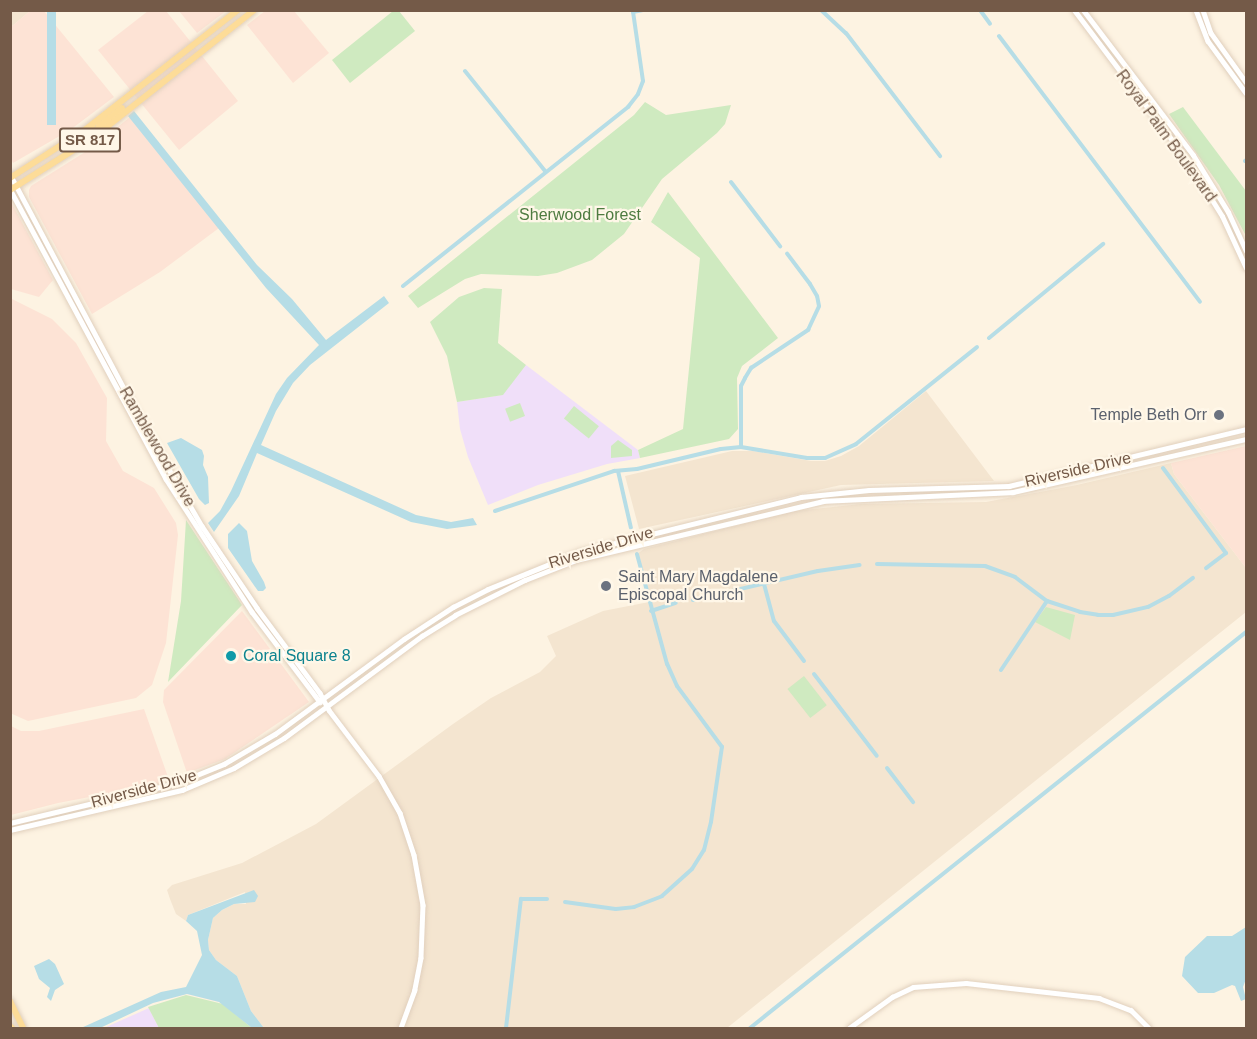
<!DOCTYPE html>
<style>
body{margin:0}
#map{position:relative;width:1257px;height:1039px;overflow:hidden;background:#fdf3e2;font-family:Arial,sans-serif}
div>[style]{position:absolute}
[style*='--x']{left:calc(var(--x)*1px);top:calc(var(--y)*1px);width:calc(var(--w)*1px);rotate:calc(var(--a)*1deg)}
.residential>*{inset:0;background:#f4e5d0}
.commercial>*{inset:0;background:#fde3d5}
.education>*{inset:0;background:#f0dff9}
.green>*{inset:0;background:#cfeac0;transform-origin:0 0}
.water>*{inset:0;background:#b6dde6;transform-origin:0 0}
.canal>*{height:4px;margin:-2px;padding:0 2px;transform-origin:2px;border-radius:2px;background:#b6dde6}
.roads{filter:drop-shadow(0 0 2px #e1d0bd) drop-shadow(0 0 2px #e1d0bd)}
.tertiary>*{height:4.5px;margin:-2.25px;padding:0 2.25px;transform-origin:2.25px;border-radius:2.25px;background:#fff}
.secondary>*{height:5px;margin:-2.5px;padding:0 2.5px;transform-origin:2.5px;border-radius:2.5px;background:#fff}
.primary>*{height:6px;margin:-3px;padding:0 3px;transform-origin:3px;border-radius:3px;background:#fddc98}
.dots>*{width:16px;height:16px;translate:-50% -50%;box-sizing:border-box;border:3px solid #fff7e8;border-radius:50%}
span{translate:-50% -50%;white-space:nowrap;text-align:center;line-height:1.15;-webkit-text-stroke:4.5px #fff7e8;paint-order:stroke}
.shield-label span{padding:2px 4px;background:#fff7e8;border:2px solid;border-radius:4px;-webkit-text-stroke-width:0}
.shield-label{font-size:15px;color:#745a48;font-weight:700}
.street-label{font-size:16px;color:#745a48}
.park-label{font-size:16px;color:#4e7b40}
.worship-label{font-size:16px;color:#5b616d}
.right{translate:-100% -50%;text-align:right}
.left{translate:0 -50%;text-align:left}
.culture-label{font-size:16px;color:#0d838f}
.frame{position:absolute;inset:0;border:12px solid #745a48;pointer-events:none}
</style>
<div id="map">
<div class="residential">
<i style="clip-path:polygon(11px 11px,30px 11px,11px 27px)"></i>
<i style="clip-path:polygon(926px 391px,994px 481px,841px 485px,639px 529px,625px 476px,732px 451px,753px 451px,811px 461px,825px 461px,841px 456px,859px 446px)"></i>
<i style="clip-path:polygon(1171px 463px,1174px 474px,1246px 568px,1246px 612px,727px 1028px,264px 1028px,251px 1011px,237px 976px,216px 960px,209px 950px,208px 940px,213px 918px,222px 910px,234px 904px,246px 904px,245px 892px,188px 915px,186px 921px,176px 914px,170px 899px,167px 890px,172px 885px,242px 863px,316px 824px,453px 724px,491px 698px,540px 672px,556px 656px,547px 636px,603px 611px,649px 602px,637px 554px,644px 549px,795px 511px,861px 504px,986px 502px,1077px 485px)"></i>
</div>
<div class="commercial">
<i style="clip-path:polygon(30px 11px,44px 11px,114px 97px,70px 130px,13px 163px,10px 157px,11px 27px)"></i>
<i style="clip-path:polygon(148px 11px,166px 11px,238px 101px,179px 150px,98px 50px)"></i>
<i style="clip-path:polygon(179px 11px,226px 11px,197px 33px)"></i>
<i style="clip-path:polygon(265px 11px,294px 11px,329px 53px,293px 83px,247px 25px)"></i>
<i style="clip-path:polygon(130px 117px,219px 228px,160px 272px,92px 314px,29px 197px,29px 190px,31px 186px,93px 147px)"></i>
<i style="clip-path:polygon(11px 202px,53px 280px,39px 297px,11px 289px)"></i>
<i style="clip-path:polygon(10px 298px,52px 319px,76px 343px,107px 398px,106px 441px,123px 471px,154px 488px,176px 523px,178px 535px,166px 643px,152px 685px,136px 698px,28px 721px,10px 713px)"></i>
<i style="clip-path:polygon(1246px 446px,1246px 568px,1174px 474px,1171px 463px)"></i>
<i style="clip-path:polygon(242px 611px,309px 702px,225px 759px,187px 773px,163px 702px,164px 690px)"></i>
<i style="clip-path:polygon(144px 709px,168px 777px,158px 784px,58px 803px,11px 815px,11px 726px,21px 731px,39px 731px)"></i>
</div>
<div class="education">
<i style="clip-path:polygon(526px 365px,638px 450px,640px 458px,607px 464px,538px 485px,488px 505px,468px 457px,460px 429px,457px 402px,502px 395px)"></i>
<i style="clip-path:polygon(149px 1008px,159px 1028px,104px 1028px)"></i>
</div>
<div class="green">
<i style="clip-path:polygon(393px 11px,399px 11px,415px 31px,350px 83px,332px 60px)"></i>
<i style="clip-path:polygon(645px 102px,666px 115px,731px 105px,725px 124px,717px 133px,662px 179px,624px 234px,592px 260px,557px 273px,538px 276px,481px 274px,465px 279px,418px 308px,408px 296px,634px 115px)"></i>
<i style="clip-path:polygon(1183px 107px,1246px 191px,1246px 236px,1219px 185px,1169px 114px)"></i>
<i style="clip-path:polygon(668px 192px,778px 338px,742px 366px,737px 378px,738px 429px,729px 439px,640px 458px,638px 450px,683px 429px,700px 258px,651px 222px)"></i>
<i style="clip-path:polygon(484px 288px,502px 289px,498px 343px,526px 365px,503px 395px,457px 402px,447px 356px,430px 322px,459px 297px)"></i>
<i style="left:520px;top:403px;width:14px;height:16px;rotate:69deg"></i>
<i style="left:574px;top:406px;width:32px;height:16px;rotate:39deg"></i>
<i style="clip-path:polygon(618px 440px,632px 450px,632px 456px,611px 458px,611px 446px)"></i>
<i style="clip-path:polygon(186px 520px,242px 605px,168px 682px,181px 601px)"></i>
<i style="clip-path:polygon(1046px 607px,1075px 615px,1070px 640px,1035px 622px)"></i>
<i style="left:804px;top:676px;width:37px;height:21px;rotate:52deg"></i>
<i style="clip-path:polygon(186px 995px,223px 1004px,252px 1028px,159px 1028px,148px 1007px)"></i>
</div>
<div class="water">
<i style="left:47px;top:11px;width:9px;height:114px"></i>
<i style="clip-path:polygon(134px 111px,257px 265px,292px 299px,326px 340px,384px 296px,389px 303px,310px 365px,293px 383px,276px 411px,261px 445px,416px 515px,451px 522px,473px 518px,477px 525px,447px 529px,411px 522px,257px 453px,239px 496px,214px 532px,208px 523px,220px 511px,231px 491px,276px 394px,287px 378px,319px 345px,266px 288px,128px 116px)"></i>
<i style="clip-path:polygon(181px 438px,202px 450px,204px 456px,203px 465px,208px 477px,209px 503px,205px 505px,199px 499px,167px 443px)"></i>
<i style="clip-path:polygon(239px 523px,247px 531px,252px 561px,264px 582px,266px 588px,263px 591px,258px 591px,228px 548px,228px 534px)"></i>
<i style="clip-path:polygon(254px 890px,258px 896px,255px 902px,234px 904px,222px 910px,213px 918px,208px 940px,209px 950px,216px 960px,237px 976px,251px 1011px,264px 1028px,252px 1028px,219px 1002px,187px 994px,153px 1003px,100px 1028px,81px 1028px,161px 992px,186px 987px,202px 955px,197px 931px,186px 921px,188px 915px)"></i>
<i style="clip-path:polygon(1246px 927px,1246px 979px,1243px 987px,1246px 999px,1241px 1001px,1235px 986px,1232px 985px,1214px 993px,1198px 993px,1182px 976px,1185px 957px,1207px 936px,1232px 936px)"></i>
<i style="clip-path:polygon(49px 959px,55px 964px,64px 984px,55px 990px,51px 1001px,47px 997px,50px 988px,39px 979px,34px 966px)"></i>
</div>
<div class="canal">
<i style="--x:821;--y:10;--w:34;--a:43"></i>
<i style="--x:846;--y:33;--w:155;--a:52.6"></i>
<i style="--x:980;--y:10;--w:17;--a:54"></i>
<i style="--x:999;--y:36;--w:333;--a:52.9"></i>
<i style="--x:465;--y:71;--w:129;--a:51.3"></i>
<i style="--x:1245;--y:161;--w:1;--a:-45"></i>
<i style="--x:731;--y:182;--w:81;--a:52.6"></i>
<i style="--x:403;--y:286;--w:288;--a:-38.5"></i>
<i style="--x:628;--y:107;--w:16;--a:-52"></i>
<i style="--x:638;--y:94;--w:14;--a:-69"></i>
<i style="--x:643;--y:81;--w:70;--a:-98.2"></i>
<i style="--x:633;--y:12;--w:10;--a:-11"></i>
<i style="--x:989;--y:338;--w:148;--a:-39.5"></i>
<i style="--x:741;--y:447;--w:61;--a:-90"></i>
<i style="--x:741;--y:386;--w:9;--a:-63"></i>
<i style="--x:745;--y:378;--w:12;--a:-59"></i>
<i style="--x:751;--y:368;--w:69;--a:-33.7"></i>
<i style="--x:808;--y:330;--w:26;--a:-65"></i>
<i style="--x:819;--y:306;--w:10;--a:-101"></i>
<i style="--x:817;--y:296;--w:14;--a:-120"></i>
<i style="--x:810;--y:284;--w:38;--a:-127"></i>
<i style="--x:1163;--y:468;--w:106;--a:53.5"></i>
<i style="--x:1226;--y:553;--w:25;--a:143"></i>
<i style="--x:618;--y:471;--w:58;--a:77.2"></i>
<i style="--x:495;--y:511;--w:126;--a:-18.6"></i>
<i style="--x:614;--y:471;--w:23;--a:-5"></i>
<i style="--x:637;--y:469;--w:86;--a:-13.4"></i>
<i style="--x:721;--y:449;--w:20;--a:-6"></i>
<i style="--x:741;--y:447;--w:67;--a:9.5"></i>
<i style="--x:807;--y:458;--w:18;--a:0"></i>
<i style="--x:825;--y:458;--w:34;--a:-24"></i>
<i style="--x:856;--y:444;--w:155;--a:-38.7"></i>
<i style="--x:877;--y:564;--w:108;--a:1.1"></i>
<i style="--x:985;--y:566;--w:32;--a:20"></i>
<i style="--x:1015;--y:577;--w:40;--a:37"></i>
<i style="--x:1047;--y:601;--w:35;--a:18"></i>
<i style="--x:1080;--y:612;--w:18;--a:9"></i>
<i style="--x:1098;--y:615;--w:15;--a:0"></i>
<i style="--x:1113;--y:615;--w:36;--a:-13"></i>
<i style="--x:1148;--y:607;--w:24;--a:-28"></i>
<i style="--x:1169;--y:596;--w:30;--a:-37"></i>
<i style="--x:764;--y:584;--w:38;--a:75"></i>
<i style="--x:774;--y:621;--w:50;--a:53.1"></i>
<i style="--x:693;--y:600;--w:128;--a:-13.1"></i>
<i style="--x:818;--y:571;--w:42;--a:-8.1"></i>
<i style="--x:651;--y:611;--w:26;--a:-18"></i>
<i style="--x:1001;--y:670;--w:83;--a:-56.3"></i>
<i style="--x:814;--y:674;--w:103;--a:52.5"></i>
<i style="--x:887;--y:768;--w:43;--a:52.6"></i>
<i style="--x:565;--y:902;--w:51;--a:7.8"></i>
<i style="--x:616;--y:909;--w:18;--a:-6"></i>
<i style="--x:634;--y:907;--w:30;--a:-21"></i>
<i style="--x:662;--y:896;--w:40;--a:-42"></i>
<i style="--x:692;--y:869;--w:22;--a:-58"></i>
<i style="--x:704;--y:850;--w:29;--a:-76"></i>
<i style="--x:711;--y:822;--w:76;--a:-81.7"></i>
<i style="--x:722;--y:747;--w:76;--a:-126.4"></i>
<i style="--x:677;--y:686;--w:24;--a:-114"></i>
<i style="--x:667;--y:664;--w:114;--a:-105.3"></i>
<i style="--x:506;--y:1028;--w:130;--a:-83.4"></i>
<i style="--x:521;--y:899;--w:26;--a:0"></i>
<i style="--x:750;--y:1028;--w:635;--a:-38.6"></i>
</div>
<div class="roads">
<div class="tertiary">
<i style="--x:1196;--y:10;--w:33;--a:69"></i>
<i style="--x:1208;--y:41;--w:64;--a:53.8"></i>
<i style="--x:1203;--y:10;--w:24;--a:71"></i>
<i style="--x:1211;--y:33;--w:60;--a:54.5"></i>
<i style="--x:10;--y:174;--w:293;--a:62"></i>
<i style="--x:148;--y:433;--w:108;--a:59.9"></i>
<i style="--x:202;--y:526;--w:99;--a:56.1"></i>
<i style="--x:257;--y:608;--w:106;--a:53.5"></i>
<i style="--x:320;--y:693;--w:19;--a:62"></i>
<i style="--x:329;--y:710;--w:83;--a:52.9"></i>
<i style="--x:379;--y:776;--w:43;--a:60.4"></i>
<i style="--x:400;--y:813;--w:44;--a:71.6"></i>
<i style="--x:414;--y:855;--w:51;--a:79.8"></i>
<i style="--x:423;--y:905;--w:53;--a:92.2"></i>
<i style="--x:421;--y:958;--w:33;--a:101"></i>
<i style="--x:415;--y:990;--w:40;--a:110.2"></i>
<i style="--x:10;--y:189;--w:329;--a:61.7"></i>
<i style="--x:166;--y:479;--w:158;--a:57.1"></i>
<i style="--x:252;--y:612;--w:113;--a:52.9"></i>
<i style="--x:10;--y:823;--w:172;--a:-13.5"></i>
<i style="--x:177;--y:783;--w:51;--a:-22"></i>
<i style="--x:224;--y:764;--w:59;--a:-30.5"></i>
<i style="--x:275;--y:734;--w:160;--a:-36.4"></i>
<i style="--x:404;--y:639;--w:59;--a:-33.1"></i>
<i style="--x:453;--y:607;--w:39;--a:-27"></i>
<i style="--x:488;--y:589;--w:98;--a:-22.1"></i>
<i style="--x:579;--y:552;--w:229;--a:-13.9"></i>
<i style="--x:801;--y:497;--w:68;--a:-5.9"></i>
<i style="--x:869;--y:490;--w:140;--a:-1.6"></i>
<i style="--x:1009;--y:486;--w:244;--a:-13.5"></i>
<i style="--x:10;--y:830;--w:177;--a:-13.1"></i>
<i style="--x:182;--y:790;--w:56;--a:-22.9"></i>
<i style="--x:234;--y:768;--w:58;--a:-31"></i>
<i style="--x:284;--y:738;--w:172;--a:-36.5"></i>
<i style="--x:422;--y:636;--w:39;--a:-32"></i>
<i style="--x:455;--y:615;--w:78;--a:-26.6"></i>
<i style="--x:525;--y:580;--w:55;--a:-21.4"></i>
<i style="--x:576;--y:560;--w:254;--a:-13.4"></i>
<i style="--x:823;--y:501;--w:190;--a:-2.7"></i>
<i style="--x:1013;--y:492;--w:239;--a:-12.8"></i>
<i style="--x:849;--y:1028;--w:53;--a:-35.8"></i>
<i style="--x:892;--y:997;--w:23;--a:-25"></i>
<i style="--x:913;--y:987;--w:53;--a:-4.3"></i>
<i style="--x:966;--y:983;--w:134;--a:6.4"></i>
<i style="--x:1099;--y:998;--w:34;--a:21"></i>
<i style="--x:1131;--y:1010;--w:25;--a:45"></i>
</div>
<div class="secondary">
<i style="--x:1074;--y:10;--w:188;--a:53"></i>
<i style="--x:1187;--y:160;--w:66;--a:58"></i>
<i style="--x:1222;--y:216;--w:57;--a:65.2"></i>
<i style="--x:1083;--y:10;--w:182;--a:52.8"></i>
<i style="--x:1193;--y:155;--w:67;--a:58.4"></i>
<i style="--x:1228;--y:212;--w:43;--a:65.2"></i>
</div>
<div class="primary">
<i style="--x:94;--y:136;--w:11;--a:-63"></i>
<i style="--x:99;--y:126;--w:29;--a:-38"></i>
<i style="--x:78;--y:143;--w:16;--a:-40"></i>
<i style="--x:90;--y:133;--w:7;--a:-74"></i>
<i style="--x:10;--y:178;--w:90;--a:-32.8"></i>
<i style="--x:86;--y:129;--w:193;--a:-38.1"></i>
<i style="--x:10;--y:190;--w:99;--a:-32.2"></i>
<i style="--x:94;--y:137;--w:204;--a:-38.4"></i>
<i style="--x:10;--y:1001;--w:30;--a:64"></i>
<i style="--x:10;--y:1026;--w:3;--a:45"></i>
</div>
</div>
<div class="dots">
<i style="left:1219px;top:415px;background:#6b7280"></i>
<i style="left:606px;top:586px;background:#6b7280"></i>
<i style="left:231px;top:656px;background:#0f9aa8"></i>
</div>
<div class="shield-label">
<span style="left:90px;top:140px">SR 817</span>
</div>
<div class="street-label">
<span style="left:1166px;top:136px;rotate:54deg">Royal Palm Boulevard</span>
<span style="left:157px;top:447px;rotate:60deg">Ramblewood Drive</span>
<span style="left:1078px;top:470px;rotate:-13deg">Riverside Drive</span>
<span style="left:601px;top:548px;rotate:-17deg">Riverside Drive</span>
<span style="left:144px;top:789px;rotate:-15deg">Riverside Drive</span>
</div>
<div class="park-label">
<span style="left:580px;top:215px">Sherwood Forest</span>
</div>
<div class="worship-label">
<span class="right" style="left:1207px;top:415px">Temple Beth Orr</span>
<span class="left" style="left:618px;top:586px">Saint Mary Magdalene<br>Episcopal Church</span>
</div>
<div class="culture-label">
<span class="left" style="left:243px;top:656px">Coral Square 8</span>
</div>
<div class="frame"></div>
</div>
